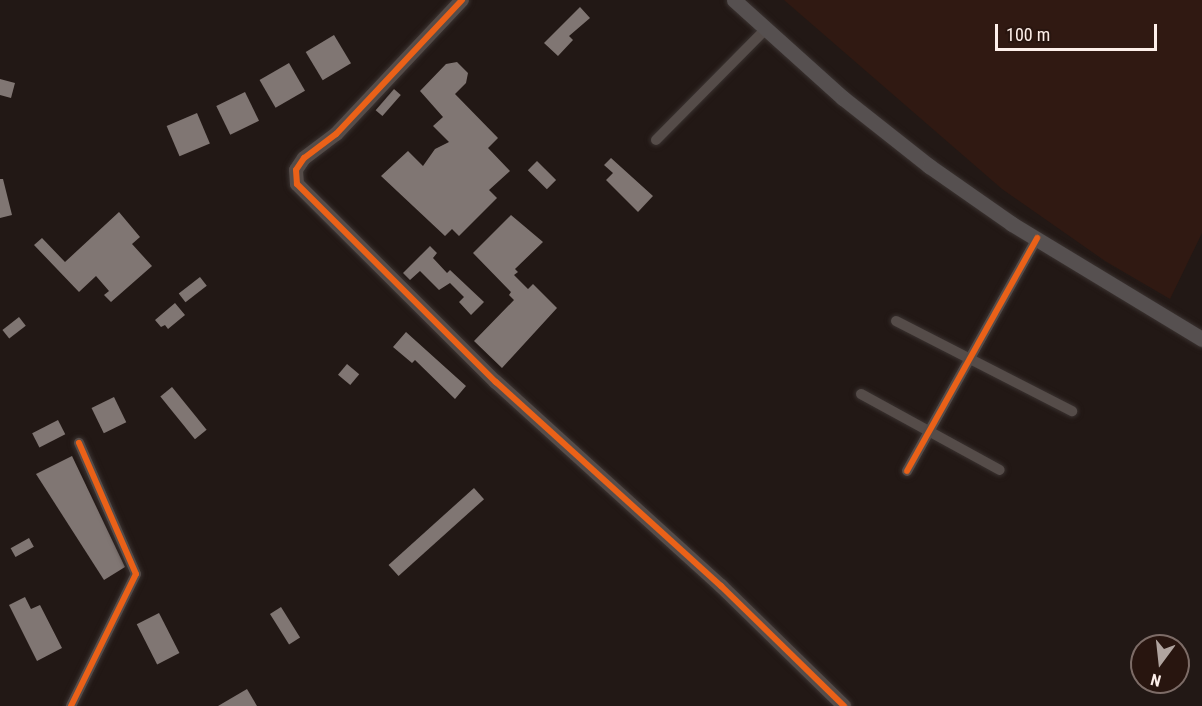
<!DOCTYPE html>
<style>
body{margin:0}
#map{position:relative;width:1202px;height:706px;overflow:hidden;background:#221815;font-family:"Roboto Condensed",sans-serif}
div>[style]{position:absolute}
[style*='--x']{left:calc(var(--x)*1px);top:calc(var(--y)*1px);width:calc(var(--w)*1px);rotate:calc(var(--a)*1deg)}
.built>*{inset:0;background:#301912}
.building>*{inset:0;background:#807673;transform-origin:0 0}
.roads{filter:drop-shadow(0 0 2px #3a3230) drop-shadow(0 0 2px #3a3230)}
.minor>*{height:10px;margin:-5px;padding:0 5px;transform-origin:5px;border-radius:5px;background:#554c49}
.tertiary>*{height:14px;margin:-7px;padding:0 7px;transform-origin:7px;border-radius:7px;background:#554c49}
.secondary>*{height:15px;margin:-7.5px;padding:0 7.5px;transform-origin:7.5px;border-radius:7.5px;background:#565050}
.cycleway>*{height:6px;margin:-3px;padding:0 3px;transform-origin:3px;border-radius:3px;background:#ea6118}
span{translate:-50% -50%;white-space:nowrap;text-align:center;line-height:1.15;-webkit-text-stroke:6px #28150f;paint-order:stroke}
.north{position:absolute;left:1130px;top:634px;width:60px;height:60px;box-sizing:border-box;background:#28150f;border:2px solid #7d6c67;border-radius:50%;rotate:195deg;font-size:16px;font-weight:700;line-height:24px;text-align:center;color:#fdefea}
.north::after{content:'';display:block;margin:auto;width:21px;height:27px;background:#b0a49f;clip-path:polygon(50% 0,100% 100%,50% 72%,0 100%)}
.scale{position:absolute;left:995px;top:24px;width:162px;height:27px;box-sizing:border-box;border:3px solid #fdefea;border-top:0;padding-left:8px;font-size:18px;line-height:21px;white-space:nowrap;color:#fdefea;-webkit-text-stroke:4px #28150f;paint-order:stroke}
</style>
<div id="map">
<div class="built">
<i style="clip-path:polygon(784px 0,1202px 0,1202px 233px,1170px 299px,1105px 261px,1002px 189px)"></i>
</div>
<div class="building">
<i style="clip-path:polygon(580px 7px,590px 18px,569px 36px,573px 40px,558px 56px,544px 43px)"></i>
<i style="left:334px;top:35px;width:33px;height:33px;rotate:59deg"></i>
<i style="clip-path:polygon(457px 62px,468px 73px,466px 83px,455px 94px,498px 138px,488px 148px,510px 171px,489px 190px,497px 198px,459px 236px,452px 229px,445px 236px,381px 176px,408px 151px,423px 166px,435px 149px,449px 142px,433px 126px,443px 117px,420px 91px,446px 64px)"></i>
<i style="left:289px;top:63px;width:32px;height:34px;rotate:60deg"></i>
<i style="clip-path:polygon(0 79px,15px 83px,11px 98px,0 95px)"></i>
<i style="left:394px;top:89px;width:9px;height:28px;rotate:41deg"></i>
<i style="left:245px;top:92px;width:32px;height:32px;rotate:64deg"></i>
<i style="left:197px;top:113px;width:33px;height:33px;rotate:67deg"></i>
<i style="clip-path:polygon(611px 158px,653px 196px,638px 212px,606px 180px,613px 173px,604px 165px)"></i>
<i style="left:537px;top:161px;width:27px;height:13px;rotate:45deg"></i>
<i style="clip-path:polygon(0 179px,3px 179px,12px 215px,0 218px)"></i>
<i style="clip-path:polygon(119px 212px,140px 237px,132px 244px,152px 266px,111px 302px,104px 295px,109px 291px,96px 276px,79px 292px,34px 245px,42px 238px,65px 262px)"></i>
<i style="clip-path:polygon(511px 215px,543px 242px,515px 269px,518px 272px,514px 275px,528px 289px,533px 284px,557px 308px,502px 368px,474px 341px,514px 300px,509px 295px,511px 292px,473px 253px)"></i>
<i style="clip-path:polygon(430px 246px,437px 253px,433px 258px,447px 273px,450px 270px,484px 302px,471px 315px,459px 302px,464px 297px,450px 283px,439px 290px,420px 271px,410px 280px,403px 273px)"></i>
<i style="left:200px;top:277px;width:11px;height:27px;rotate:52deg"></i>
<i style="clip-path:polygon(175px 303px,185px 315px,168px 329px,165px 325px,161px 327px,155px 320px)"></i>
<i style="left:19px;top:317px;width:11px;height:21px;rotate:52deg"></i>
<i style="clip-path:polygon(406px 332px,466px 386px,455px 399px,415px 360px,412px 363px,393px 347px)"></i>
<i style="left:347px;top:364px;width:16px;height:14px;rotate:40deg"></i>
<i style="left:172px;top:387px;width:55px;height:15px;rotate:51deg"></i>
<i style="left:114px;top:397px;width:28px;height:25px;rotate:64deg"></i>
<i style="left:58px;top:420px;width:16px;height:29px;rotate:63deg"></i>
<i style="clip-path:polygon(72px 456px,125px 567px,104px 580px,36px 474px)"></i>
<i style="left:474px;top:488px;width:15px;height:115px;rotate:48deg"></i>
<i style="left:29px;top:538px;width:10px;height:21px;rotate:61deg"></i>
<i style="clip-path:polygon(25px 597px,31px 609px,40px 605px,62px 648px,37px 661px,9px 605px)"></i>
<i style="left:281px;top:607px;width:36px;height:13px;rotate:58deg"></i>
<i style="left:159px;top:613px;width:45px;height:25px;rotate:63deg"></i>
<i style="clip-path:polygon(247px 689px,257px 706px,218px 706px)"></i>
</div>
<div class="roads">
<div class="minor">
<i style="--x:656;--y:140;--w:156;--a:-45.3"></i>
<i style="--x:896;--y:321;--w:198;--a:27.1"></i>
<i style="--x:861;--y:394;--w:158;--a:28.7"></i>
<i style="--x:907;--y:471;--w:267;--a:-60.8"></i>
<i style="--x:71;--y:706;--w:147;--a:-63.8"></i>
<i style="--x:136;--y:574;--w:143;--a:-113.5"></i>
</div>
<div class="tertiary">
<i style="--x:462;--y:0;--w:184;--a:133.2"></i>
<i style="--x:336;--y:134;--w:40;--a:143"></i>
<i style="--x:304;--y:158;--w:14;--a:124"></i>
<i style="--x:296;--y:170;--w:14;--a:86"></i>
<i style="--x:297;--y:184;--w:281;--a:44.9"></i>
<i style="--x:496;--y:382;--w:304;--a:42.2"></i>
<i style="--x:721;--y:586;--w:172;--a:44.3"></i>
</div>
<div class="secondary">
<i style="--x:734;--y:0;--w:147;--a:42"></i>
<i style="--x:843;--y:98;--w:110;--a:38.3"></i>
<i style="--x:929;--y:166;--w:101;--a:34.9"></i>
<i style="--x:1012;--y:224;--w:222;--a:31.2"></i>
</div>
</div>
<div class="cycleway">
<i style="--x:462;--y:0;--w:184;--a:133.2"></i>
<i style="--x:336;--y:134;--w:40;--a:143"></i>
<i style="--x:304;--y:158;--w:14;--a:124"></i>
<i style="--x:296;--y:170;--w:14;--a:86"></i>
<i style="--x:297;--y:184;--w:281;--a:44.9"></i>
<i style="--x:496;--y:382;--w:304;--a:42.2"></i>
<i style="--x:721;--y:586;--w:172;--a:44.3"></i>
<i style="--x:907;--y:471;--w:267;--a:-60.8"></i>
<i style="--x:71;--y:706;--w:147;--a:-63.8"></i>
<i style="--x:136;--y:574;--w:143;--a:-113.5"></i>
</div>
<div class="north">N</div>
<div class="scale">100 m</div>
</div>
